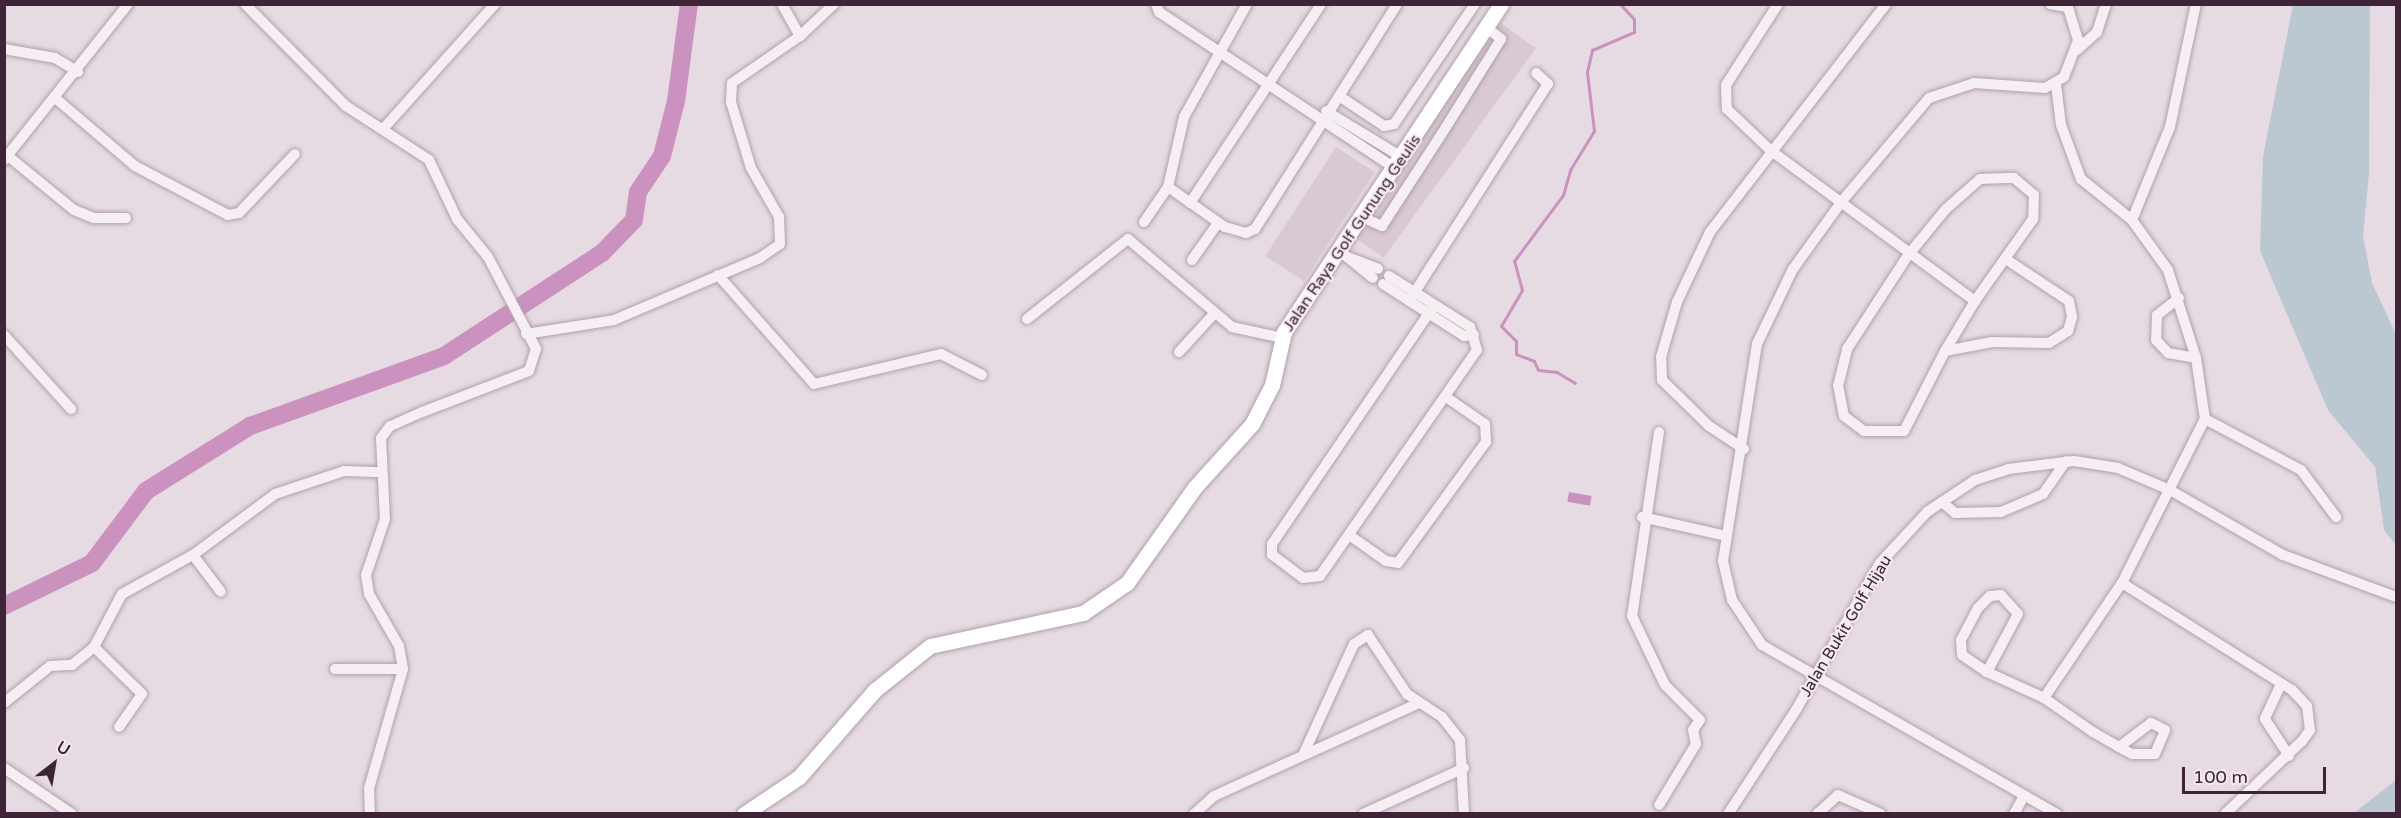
<!DOCTYPE html>
<style>
body{margin:0}
#map{position:relative;width:2401px;height:818px;overflow:hidden;background:#e7dbe3;font-family:"Varela Round",sans-serif}
div>[style]{position:absolute}
[style*='--x']{left:calc(var(--x)*1px);top:calc(var(--y)*1px);width:calc(var(--w)*1px);rotate:calc(var(--a)*1deg)}
.built>*{inset:0;background:#d9c9d3;transform-origin:0 0}
.green>*{inset:0;background:#bbc8d2}
.water>*{inset:0;background:#cb92bf;transform-origin:0 0}
.stream>*{height:3px;margin:-1.5px;padding:0 1.5px;transform-origin:1.5px;border-radius:1.5px;background:#cb92bf}
.river>*{height:18px;margin:-9px;padding:0 9px;transform-origin:9px;border-radius:9px;background:#cb92bf}
.roads{filter:drop-shadow(0 0 2px #b1a0ac) drop-shadow(0 0 2px #b1a0ac)}
.street>*{height:10px;margin:-5px;padding:0 5px;transform-origin:5px;border-radius:5px;background:#f5eef3}
.secondary>*{height:15px;margin:-7.5px;padding:0 7.5px;transform-origin:7.5px;border-radius:7.5px;background:#fff}
span{translate:-50% -50%;white-space:nowrap;text-align:center;line-height:1.15;-webkit-text-stroke:4.5px #f5eaf2;paint-order:stroke}
.street-label{font-size:16px;color:#3e2436}
.frame{position:absolute;inset:0;border:6px solid #3e2436;pointer-events:none}
.north{position:absolute;left:24px;top:734px;width:60px;height:60px;-webkit-text-stroke:4px #f5eaf2;paint-order:stroke;rotate:31deg;font-size:16px;font-weight:700;line-height:24px;text-align:center;color:#3e2436}
.north::after{content:'';display:block;margin:auto;width:21px;height:27px;background:#3e2436;clip-path:polygon(50% 0,100% 100%,50% 72%,0 100%)}
.scale{position:absolute;left:2182px;top:767px;width:144px;height:27px;box-sizing:border-box;border:3px solid #3e2436;border-top:0;padding-left:8px;font-size:18px;line-height:21px;white-space:nowrap;color:#3e2436;-webkit-text-stroke:4px #f5eaf2;paint-order:stroke}
</style>
<div id="map">
<div class="built">
<i style="left:1501px;top:23px;width:43px;height:259px;rotate:36deg"></i>
<i style="left:1336px;top:147px;width:46px;height:130px;rotate:33deg"></i>
</div>
<div class="green">
<i style="clip-path:polygon(2293px 5px,2370px 5px,2369px 173px,2363px 236px,2372px 283px,2396px 334px,2396px 545px,2384px 530px,2375px 467px,2328px 410px,2260px 251px,2263px 156px)"></i>
<i style="clip-path:polygon(2396px 780px,2396px 813px,2354px 813px)"></i>
</div>
<div class="water">
<i style="left:1569px;top:492px;width:23px;height:10px;rotate:10deg"></i>
</div>
<div class="stream">
<i style="--x:1575;--y:383;--w:21;--a:-149"></i>
<i style="--x:1557;--y:372;--w:19;--a:-174"></i>
<i style="--x:1538;--y:370;--w:10;--a:-114"></i>
<i style="--x:1534;--y:361;--w:19;--a:-159"></i>
<i style="--x:1516;--y:354;--w:13;--a:-90"></i>
<i style="--x:1516;--y:341;--w:21;--a:-135"></i>
<i style="--x:1501;--y:326;--w:42;--a:-59.7"></i>
<i style="--x:1522;--y:290;--w:30;--a:-105"></i>
<i style="--x:1514;--y:261;--w:82;--a:-53.4"></i>
<i style="--x:1563;--y:195;--w:26;--a:-74"></i>
<i style="--x:1570;--y:170;--w:46;--a:-58.4"></i>
<i style="--x:1594;--y:131;--w:59;--a:-96.8"></i>
<i style="--x:1587;--y:72;--w:23;--a:-77"></i>
<i style="--x:1592;--y:50;--w:46;--a:-23.2"></i>
<i style="--x:1634;--y:32;--w:13;--a:-90"></i>
<i style="--x:1634;--y:19;--w:21;--a:-133"></i>
</div>
<div class="river">
<i style="--x:4;--y:606;--w:98;--a:-26"></i>
<i style="--x:92;--y:563;--w:90;--a:-53.1"></i>
<i style="--x:146;--y:491;--w:123;--a:-32"></i>
<i style="--x:250;--y:426;--w:206;--a:-19.8"></i>
<i style="--x:444;--y:356;--w:189;--a:-33.1"></i>
<i style="--x:602;--y:253;--w:46;--a:-45.9"></i>
<i style="--x:634;--y:220;--w:28;--a:-82"></i>
<i style="--x:638;--y:192;--w:43;--a:-56.3"></i>
<i style="--x:662;--y:156;--w:57;--a:-75.7"></i>
<i style="--x:676;--y:101;--w:98;--a:-82.4"></i>
</div>
<div class="roads">
<div class="street">
<i style="--x:245;--y:4;--w:144;--a:45.3"></i>
<i style="--x:346;--y:106;--w:99;--a:33"></i>
<i style="--x:429;--y:160;--w:65;--a:64.6"></i>
<i style="--x:457;--y:219;--w:49;--a:50.8"></i>
<i style="--x:488;--y:257;--w:104;--a:62.4"></i>
<i style="--x:536;--y:349;--w:23;--a:108"></i>
<i style="--x:529;--y:371;--w:115;--a:159"></i>
<i style="--x:422;--y:412;--w:35;--a:156"></i>
<i style="--x:390;--y:426;--w:15;--a:127"></i>
<i style="--x:381;--y:438;--w:81;--a:87.2"></i>
<i style="--x:385;--y:519;--w:59;--a:108.7"></i>
<i style="--x:366;--y:575;--w:19;--a:81"></i>
<i style="--x:369;--y:594;--w:60;--a:60"></i>
<i style="--x:399;--y:646;--w:23;--a:80"></i>
<i style="--x:403;--y:669;--w:124;--a:105.9"></i>
<i style="--x:369;--y:788;--w:26;--a:88"></i>
<i style="--x:782;--y:4;--w:37;--a:61"></i>
<i style="--x:1156;--y:4;--w:9;--a:69"></i>
<i style="--x:1159;--y:12;--w:284;--a:33.5"></i>
<i style="--x:1778;--y:4;--w:96;--a:122.7"></i>
<i style="--x:1726;--y:85;--w:24;--a:88"></i>
<i style="--x:1727;--y:109;--w:59;--a:43.6"></i>
<i style="--x:1770;--y:150;--w:255;--a:36.4"></i>
<i style="--x:1975;--y:301;--w:58;--a:121"></i>
<i style="--x:1945;--y:351;--w:48;--a:-10.8"></i>
<i style="--x:1992;--y:342;--w:57;--a:1"></i>
<i style="--x:2049;--y:343;--w:22;--a:-32"></i>
<i style="--x:2068;--y:331;--w:15;--a:-74"></i>
<i style="--x:2072;--y:317;--w:16;--a:-101"></i>
<i style="--x:2069;--y:301;--w:74;--a:-146.5"></i>
<i style="--x:2050;--y:4;--w:17;--a:10"></i>
<i style="--x:4;--y:49;--w:52;--a:10"></i>
<i style="--x:55;--y:58;--w:27;--a:31"></i>
<i style="--x:2077;--y:50;--w:27;--a:-42"></i>
<i style="--x:2097;--y:32;--w:29;--a:-72"></i>
<i style="--x:1339;--y:96;--w:54;--a:33.7"></i>
<i style="--x:1384;--y:126;--w:10;--a:-11"></i>
<i style="--x:1394;--y:124;--w:145;--a:-56"></i>
<i style="--x:54;--y:97;--w:106;--a:40.4"></i>
<i style="--x:135;--y:166;--w:105;--a:27.8"></i>
<i style="--x:228;--y:215;--w:11;--a:-10"></i>
<i style="--x:239;--y:213;--w:81;--a:-46.5"></i>
<i style="--x:1326;--y:111;--w:90;--a:31.4"></i>
<i style="--x:383;--y:129;--w:168;--a:-48.1"></i>
<i style="--x:8;--y:156;--w:85;--a:39.3"></i>
<i style="--x:74;--y:210;--w:22;--a:22"></i>
<i style="--x:94;--y:218;--w:32;--a:0"></i>
<i style="--x:4;--y:160;--w:199;--a:-51.5"></i>
<i style="--x:1168;--y:187;--w:70;--a:35.1"></i>
<i style="--x:1225;--y:227;--w:22;--a:16"></i>
<i style="--x:1246;--y:233;--w:10;--a:-24"></i>
<i style="--x:1255;--y:229;--w:266;--a:-57.7"></i>
<i style="--x:1190;--y:203;--w:238;--a:-56.6"></i>
<i style="--x:1364;--y:218;--w:20;--a:24"></i>
<i style="--x:1382;--y:226;--w:118;--a:-57.1"></i>
<i style="--x:1446;--y:127;--w:104;--a:-58"></i>
<i style="--x:1501;--y:39;--w:19;--a:-141"></i>
<i style="--x:2132;--y:220;--w:100;--a:-67.8"></i>
<i style="--x:2170;--y:127;--w:126;--a:-78.1"></i>
<i style="--x:1144;--y:222;--w:42;--a:-55.6"></i>
<i style="--x:1168;--y:187;--w:72;--a:-77.1"></i>
<i style="--x:1184;--y:117;--w:129;--a:-60.9"></i>
<i style="--x:1341;--y:252;--w:41;--a:39.1"></i>
<i style="--x:1350;--y:258;--w:30;--a:21"></i>
<i style="--x:1192;--y:260;--w:45;--a:-54.9"></i>
<i style="--x:718;--y:275;--w:145;--a:48.6"></i>
<i style="--x:814;--y:384;--w:130;--a:-13.3"></i>
<i style="--x:941;--y:354;--w:46;--a:27.1"></i>
<i style="--x:1389;--y:276;--w:96;--a:32.2"></i>
<i style="--x:1470;--y:327;--w:24;--a:73"></i>
<i style="--x:1477;--y:350;--w:275;--a:124.8"></i>
<i style="--x:1320;--y:576;--w:17;--a:173"></i>
<i style="--x:1303;--y:578;--w:39;--a:-143"></i>
<i style="--x:1272;--y:555;--w:11;--a:-90"></i>
<i style="--x:1272;--y:544;--w:288;--a:-55.8"></i>
<i style="--x:1383;--y:284;--w:96;--a:32.7"></i>
<i style="--x:1464;--y:336;--w:10;--a:-6"></i>
<i style="--x:2179;--y:298;--w:28;--a:142"></i>
<i style="--x:2157;--y:315;--w:25;--a:92"></i>
<i style="--x:2156;--y:340;--w:18;--a:47"></i>
<i style="--x:2168;--y:353;--w:28;--a:10"></i>
<i style="--x:1409;--y:301;--w:258;--a:-57.4"></i>
<i style="--x:1548;--y:84;--w:16;--a:-137"></i>
<i style="--x:1027;--y:319;--w:129;--a:-38.4"></i>
<i style="--x:1128;--y:239;--w:136;--a:40.2"></i>
<i style="--x:1232;--y:327;--w:51;--a:12.4"></i>
<i style="--x:526;--y:334;--w:89;--a:-9"></i>
<i style="--x:614;--y:320;--w:159;--a:-23"></i>
<i style="--x:760;--y:258;--w:24;--a:-35"></i>
<i style="--x:780;--y:244;--w:27;--a:-92"></i>
<i style="--x:779;--y:217;--w:56;--a:-119.7"></i>
<i style="--x:751;--y:168;--w:69;--a:-106.9"></i>
<i style="--x:731;--y:102;--w:19;--a:-87"></i>
<i style="--x:732;--y:83;--w:83;--a:-34.7"></i>
<i style="--x:800;--y:36;--w:47;--a:-43.3"></i>
<i style="--x:4;--y:335;--w:100;--a:47.8"></i>
<i style="--x:1945;--y:351;--w:90;--a:117.1"></i>
<i style="--x:1904;--y:431;--w:40;--a:180"></i>
<i style="--x:1864;--y:431;--w:25;--a:-143"></i>
<i style="--x:1844;--y:416;--w:31;--a:-101"></i>
<i style="--x:1838;--y:386;--w:38;--a:-76"></i>
<i style="--x:1847;--y:349;--w:113;--a:-56.9"></i>
<i style="--x:1909;--y:254;--w:58;--a:-50.6"></i>
<i style="--x:1946;--y:209;--w:45;--a:-41.4"></i>
<i style="--x:1980;--y:179;--w:34;--a:-2"></i>
<i style="--x:2014;--y:178;--w:26;--a:40"></i>
<i style="--x:2034;--y:195;--w:24;--a:92"></i>
<i style="--x:2033;--y:219;--w:100;--a:125.3"></i>
<i style="--x:1179;--y:352;--w:52;--a:-47.4"></i>
<i style="--x:2205;--y:419;--w:109;--a:28"></i>
<i style="--x:2301;--y:470;--w:59;--a:53.3"></i>
<i style="--x:1659;--y:432;--w:186;--a:98.3"></i>
<i style="--x:1632;--y:616;--w:76;--a:64.4"></i>
<i style="--x:1665;--y:685;--w:49;--a:45"></i>
<i style="--x:1700;--y:720;--w:12;--a:125"></i>
<i style="--x:1693;--y:730;--w:14;--a:78"></i>
<i style="--x:1696;--y:744;--w:71;--a:121.2"></i>
<i style="--x:1744;--y:449;--w:42;--a:-146.7"></i>
<i style="--x:1709;--y:426;--w:66;--a:-135.6"></i>
<i style="--x:1662;--y:380;--w:23;--a:-92"></i>
<i style="--x:1661;--y:357;--w:57;--a:-73.8"></i>
<i style="--x:1677;--y:302;--w:77;--a:-64.8"></i>
<i style="--x:1710;--y:232;--w:288;--a:-52.3"></i>
<i style="--x:1942;--y:502;--w:17;--a:40"></i>
<i style="--x:1955;--y:513;--w:46;--a:-1.2"></i>
<i style="--x:2001;--y:512;--w:46;--a:-23.2"></i>
<i style="--x:2043;--y:494;--w:40;--a:-55.1"></i>
<i style="--x:1642;--y:517;--w:86;--a:12.7"></i>
<i style="--x:1349;--y:535;--w:45;--a:35.1"></i>
<i style="--x:1386;--y:561;--w:12;--a:9"></i>
<i style="--x:1398;--y:563;--w:150;--a:-54"></i>
<i style="--x:1486;--y:442;--w:18;--a:-93"></i>
<i style="--x:1485;--y:424;--w:47;--a:-145.3"></i>
<i style="--x:193;--y:555;--w:46;--a:52.9"></i>
<i style="--x:2122;--y:583;--w:201;--a:32.2"></i>
<i style="--x:2292;--y:690;--w:22;--a:47"></i>
<i style="--x:2307;--y:706;--w:24;--a:83"></i>
<i style="--x:2310;--y:730;--w:14;--a:126"></i>
<i style="--x:2302;--y:741;--w:106;--a:136.5"></i>
<i style="--x:94;--y:647;--w:67;--a:44.4"></i>
<i style="--x:142;--y:694;--w:40;--a:124.9"></i>
<i style="--x:335;--y:669;--w:68;--a:0"></i>
<i style="--x:1987;--y:672;--w:30;--a:-146"></i>
<i style="--x:1962;--y:655;--w:15;--a:-94"></i>
<i style="--x:1961;--y:640;--w:36;--a:-62"></i>
<i style="--x:1978;--y:608;--w:17;--a:-45"></i>
<i style="--x:1990;--y:596;--w:11;--a:-5"></i>
<i style="--x:2001;--y:595;--w:25;--a:48"></i>
<i style="--x:2018;--y:614;--w:66;--a:118.1"></i>
<i style="--x:1987;--y:672;--w:63;--a:24.5"></i>
<i style="--x:2044;--y:698;--w:60;--a:34.8"></i>
<i style="--x:2093;--y:732;--w:30;--a:30"></i>
<i style="--x:2119;--y:747;--w:15;--a:28"></i>
<i style="--x:2132;--y:754;--w:23;--a:0"></i>
<i style="--x:2155;--y:754;--w:26;--a:-67"></i>
<i style="--x:2165;--y:730;--w:16;--a:-153"></i>
<i style="--x:2151;--y:723;--w:40;--a:143"></i>
<i style="--x:2281;--y:684;--w:38;--a:115"></i>
<i style="--x:2265;--y:719;--w:44;--a:57"></i>
<i style="--x:2044;--y:698;--w:139;--a:-55.9"></i>
<i style="--x:2122;--y:583;--w:184;--a:-63.2"></i>
<i style="--x:2205;--y:419;--w:62;--a:-98.4"></i>
<i style="--x:2196;--y:358;--w:92;--a:-107.7"></i>
<i style="--x:2168;--y:270;--w:62;--a:-125.8"></i>
<i style="--x:2132;--y:220;--w:65;--a:-141.2"></i>
<i style="--x:2081;--y:179;--w:58;--a:-110.3"></i>
<i style="--x:2061;--y:125;--w:41;--a:-97"></i>
<i style="--x:4;--y:703;--w:59;--a:-38.8"></i>
<i style="--x:50;--y:666;--w:22;--a:-3"></i>
<i style="--x:72;--y:665;--w:28;--a:-39"></i>
<i style="--x:94;--y:647;--w:60;--a:-62.2"></i>
<i style="--x:122;--y:594;--w:81;--a:-28.8"></i>
<i style="--x:193;--y:555;--w:102;--a:-36.6"></i>
<i style="--x:275;--y:494;--w:73;--a:-18.4"></i>
<i style="--x:344;--y:471;--w:38;--a:2"></i>
<i style="--x:1304;--y:753;--w:120;--a:-65.4"></i>
<i style="--x:1354;--y:644;--w:17;--a:-33"></i>
<i style="--x:1368;--y:635;--w:71;--a:56.5"></i>
<i style="--x:1407;--y:694;--w:42;--a:33.3"></i>
<i style="--x:1442;--y:717;--w:29;--a:52"></i>
<i style="--x:1460;--y:740;--w:74;--a:86.9"></i>
<i style="--x:4;--y:768;--w:82;--a:34.1"></i>
<i style="--x:1194;--y:814;--w:27;--a:-42"></i>
<i style="--x:1214;--y:796;--w:223;--a:-24.4"></i>
<i style="--x:1363;--y:814;--w:111;--a:-24.5"></i>
<i style="--x:1728;--y:814;--w:124;--a:-56.8"></i>
<i style="--x:1796;--y:710;--w:169;--a:-60.3"></i>
<i style="--x:1880;--y:563;--w:69;--a:-47.3"></i>
<i style="--x:1927;--y:512;--w:58;--a:-33.7"></i>
<i style="--x:1975;--y:480;--w:35;--a:-18"></i>
<i style="--x:2008;--y:469;--w:66;--a:-6.9"></i>
<i style="--x:2074;--y:461;--w:45;--a:9"></i>
<i style="--x:2118;--y:468;--w:56;--a:22.9"></i>
<i style="--x:2170;--y:490;--w:130;--a:29.9"></i>
<i style="--x:2283;--y:555;--w:121;--a:20.4"></i>
<i style="--x:1817;--y:814;--w:28;--a:-42"></i>
<i style="--x:1838;--y:795;--w:47;--a:23.8"></i>
<i style="--x:2014;--y:814;--w:21;--a:-61"></i>
<i style="--x:2057;--y:814;--w:340;--a:-150.2"></i>
<i style="--x:1762;--y:645;--w:54;--a:-123.7"></i>
<i style="--x:1732;--y:600;--w:40;--a:-103"></i>
<i style="--x:1723;--y:561;--w:220;--a:-81.1"></i>
<i style="--x:1757;--y:344;--w:83;--a:-64.4"></i>
<i style="--x:1793;--y:269;--w:84;--a:-54.2"></i>
<i style="--x:1842;--y:201;--w:135;--a:-49.8"></i>
<i style="--x:1929;--y:98;--w:47;--a:-18.4"></i>
<i style="--x:1974;--y:83;--w:71;--a:4"></i>
<i style="--x:2045;--y:88;--w:22;--a:-30"></i>
<i style="--x:2064;--y:77;--w:40;--a:-69"></i>
<i style="--x:2078;--y:40;--w:38;--a:-107"></i>
</div>
<div class="secondary">
<i style="--x:744;--y:814;--w:66;--a:-33.9"></i>
<i style="--x:799;--y:777;--w:116;--a:-48.9"></i>
<i style="--x:875;--y:690;--w:70;--a:-38.7"></i>
<i style="--x:930;--y:646;--w:157;--a:-12.2"></i>
<i style="--x:1083;--y:613;--w:53;--a:-34.3"></i>
<i style="--x:1127;--y:583;--w:118;--a:-54.7"></i>
<i style="--x:1195;--y:487;--w:85;--a:-47.9"></i>
<i style="--x:1252;--y:424;--w:44;--a:-62.9"></i>
<i style="--x:1272;--y:385;--w:54;--a:-77.2"></i>
<i style="--x:1284;--y:332;--w:393;--a:-56.5"></i>
</div>
</div>
<div class="street-label">
<span style="left:1352px;top:233px;rotate:-56deg">Jalan Raya Golf Gunung Geulis</span>
<span style="left:1846px;top:626px;rotate:-59deg">Jalan Bukit Golf Hijau</span>
</div>
<div class="frame"></div>
<div class="north">U</div>
<div class="scale">100 m</div>
</div>
